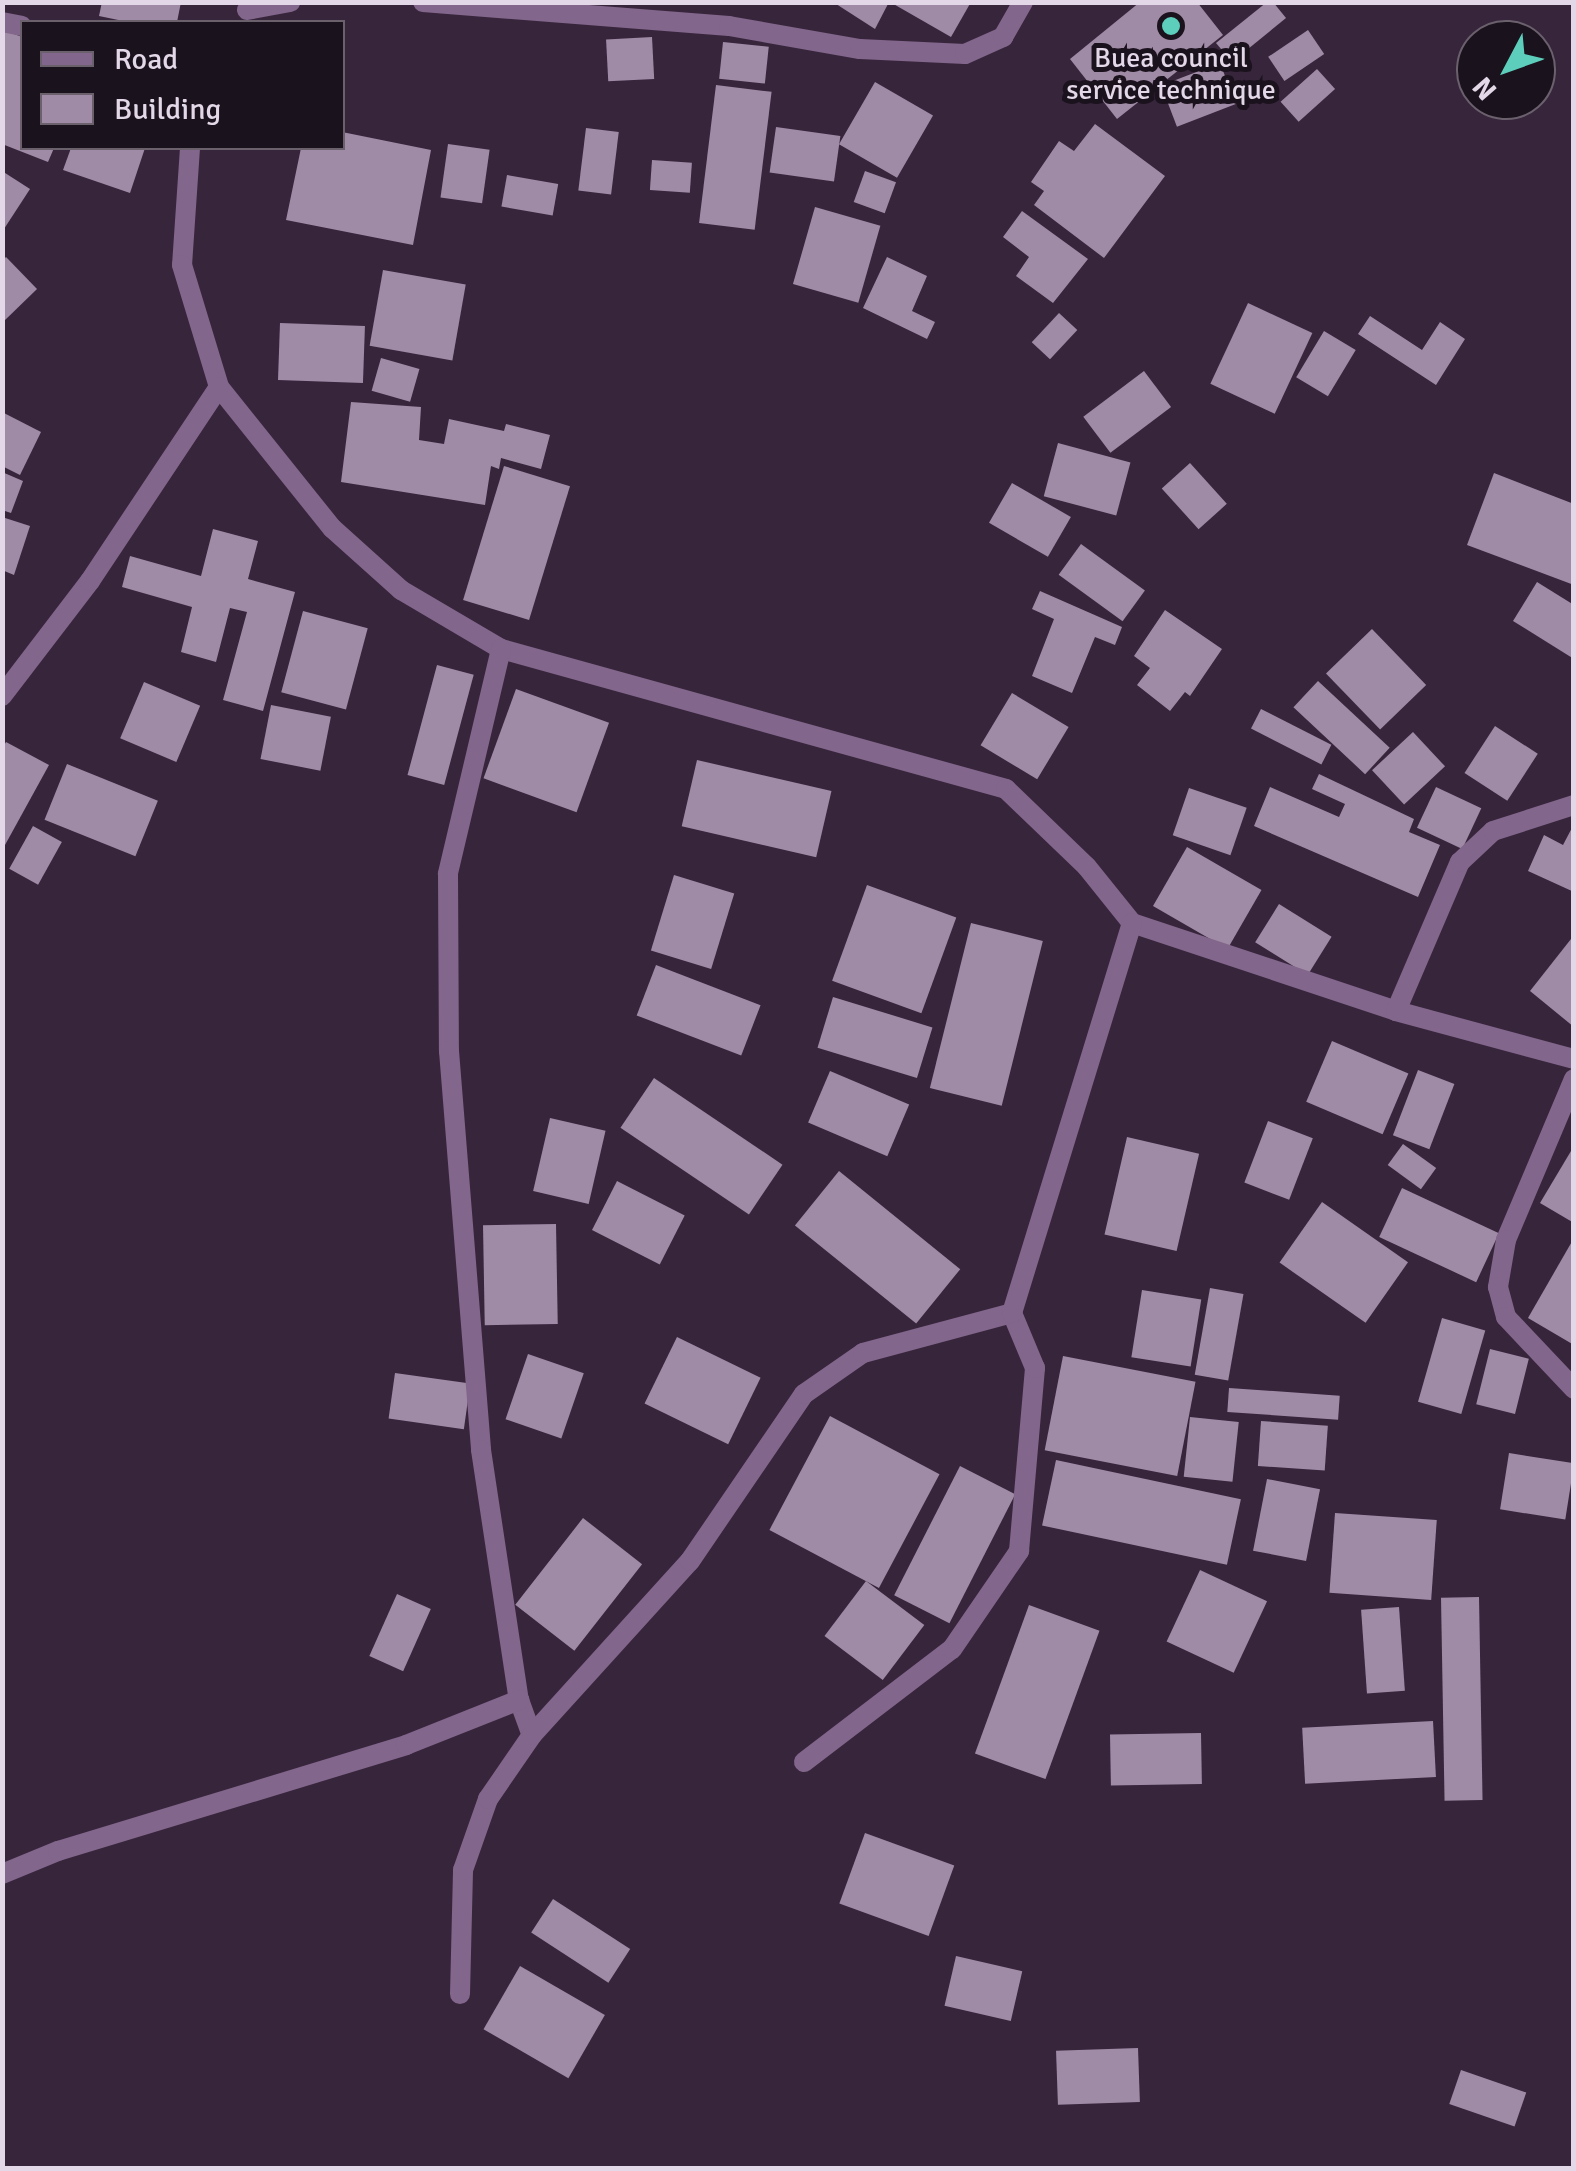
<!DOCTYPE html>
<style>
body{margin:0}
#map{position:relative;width:1576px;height:2171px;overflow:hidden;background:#37253c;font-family:Signika,sans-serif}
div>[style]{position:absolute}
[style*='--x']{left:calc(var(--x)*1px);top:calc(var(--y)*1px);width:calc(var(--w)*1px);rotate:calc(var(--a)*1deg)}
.building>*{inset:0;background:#a08ba6;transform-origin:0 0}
.street>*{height:20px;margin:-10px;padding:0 10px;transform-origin:10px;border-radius:10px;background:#82668b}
.dots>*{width:28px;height:28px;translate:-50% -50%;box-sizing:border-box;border:5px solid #1a121c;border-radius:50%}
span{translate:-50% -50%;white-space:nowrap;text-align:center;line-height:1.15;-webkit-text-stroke:10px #1a121c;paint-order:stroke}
.poi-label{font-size:28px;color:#e3d8e7}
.frame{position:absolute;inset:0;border:5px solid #e3d8e7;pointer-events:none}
.legend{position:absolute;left:20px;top:20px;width:325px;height:130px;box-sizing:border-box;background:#1a121c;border:2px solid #6a616d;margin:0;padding:12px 18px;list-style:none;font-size:30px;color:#e3d8e7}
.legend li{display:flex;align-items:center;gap:20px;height:50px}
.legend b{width:50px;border:2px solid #6a616d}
.north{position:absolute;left:1456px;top:20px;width:100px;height:100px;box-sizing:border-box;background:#1a121c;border:2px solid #6a616d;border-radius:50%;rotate:229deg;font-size:28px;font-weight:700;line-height:40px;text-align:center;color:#e3d8e7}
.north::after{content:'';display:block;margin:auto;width:35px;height:45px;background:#5ccebb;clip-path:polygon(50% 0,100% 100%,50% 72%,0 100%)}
</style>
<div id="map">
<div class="building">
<i style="clip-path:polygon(102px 2px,181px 2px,177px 22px,128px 22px,99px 16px)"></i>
<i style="clip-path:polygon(833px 2px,889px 2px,875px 29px)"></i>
<i style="clip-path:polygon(890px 2px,971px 2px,951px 37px)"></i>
<i style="clip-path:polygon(1140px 2px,1197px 2px,1223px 35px,1117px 119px,1070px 59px)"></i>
<i style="clip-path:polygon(1267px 2px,1273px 2px,1286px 18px,1232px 62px,1216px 43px)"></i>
<i style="clip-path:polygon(4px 30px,22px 37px,22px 148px,54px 148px,48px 162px,2px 144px)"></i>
<i style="left:1308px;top:30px;width:29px;height:48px;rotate:56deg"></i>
<i style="left:652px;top:37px;width:42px;height:46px;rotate:87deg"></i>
<i style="left:723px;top:42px;width:46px;height:37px;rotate:6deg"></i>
<i style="left:1220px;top:63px;width:44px;height:63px;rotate:69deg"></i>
<i style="left:1317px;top:69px;width:27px;height:49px;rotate:48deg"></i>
<i style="left:875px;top:82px;width:67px;height:72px;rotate:30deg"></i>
<i style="left:716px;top:85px;width:56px;height:139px;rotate:7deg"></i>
<i style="clip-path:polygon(1095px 124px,1165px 176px,1104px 258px,1034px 205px,1044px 191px,1031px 182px,1059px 141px,1074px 151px)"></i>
<i style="left:776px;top:127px;width:65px;height:46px;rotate:8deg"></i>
<i style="left:586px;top:128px;width:33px;height:63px;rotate:7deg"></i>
<i style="clip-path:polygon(342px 132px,431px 150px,413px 245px,286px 220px,301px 148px,342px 148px)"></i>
<i style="left:448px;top:144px;width:42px;height:54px;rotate:8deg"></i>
<i style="clip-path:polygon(71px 148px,145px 148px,130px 193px,63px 170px)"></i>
<i style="left:652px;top:160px;width:40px;height:30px;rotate:4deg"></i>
<i style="clip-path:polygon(2px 171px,30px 189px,2px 232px)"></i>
<i style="left:865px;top:171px;width:33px;height:33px;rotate:20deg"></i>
<i style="left:507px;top:175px;width:52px;height:32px;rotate:10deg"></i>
<i style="left:815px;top:207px;width:68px;height:80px;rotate:16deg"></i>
<i style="clip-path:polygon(1022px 211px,1088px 259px,1053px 303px,1016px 276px,1029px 257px,1003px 237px)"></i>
<i style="clip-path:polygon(6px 257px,37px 289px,2px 323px,2px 261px)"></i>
<i style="clip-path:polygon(887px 257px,927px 276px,912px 311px,935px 322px,927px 339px,863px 308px)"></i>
<i style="left:383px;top:270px;width:84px;height:77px;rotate:10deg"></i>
<i style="left:1248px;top:303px;width:71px;height:89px;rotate:25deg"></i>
<i style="left:1059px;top:313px;width:25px;height:40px;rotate:43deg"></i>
<i style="clip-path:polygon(1370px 316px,1422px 350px,1440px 322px,1465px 339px,1436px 385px,1358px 334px)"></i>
<i style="left:280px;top:323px;width:85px;height:57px;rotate:2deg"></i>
<i style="left:1324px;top:331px;width:37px;height:54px;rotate:31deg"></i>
<i style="left:381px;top:358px;width:40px;height:34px;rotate:16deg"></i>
<i style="left:1144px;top:371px;width:45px;height:76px;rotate:53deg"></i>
<i style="clip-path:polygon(351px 402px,421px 407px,419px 440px,444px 444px,449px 419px,504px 431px,506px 424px,550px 435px,541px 469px,501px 458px,499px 469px,491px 466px,485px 505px,341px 482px)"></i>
<i style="clip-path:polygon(2px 412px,41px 432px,20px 475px,2px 466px)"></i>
<i style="left:1058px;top:443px;width:75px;height:55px;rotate:15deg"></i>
<i style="left:1190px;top:463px;width:55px;height:38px;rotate:48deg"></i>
<i style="left:504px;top:466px;width:69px;height:140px;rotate:17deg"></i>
<i style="clip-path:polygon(2px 472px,23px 481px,11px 513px,2px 510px)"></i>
<i style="clip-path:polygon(1494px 473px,1574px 504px,1574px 585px,1467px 545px)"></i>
<i style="left:1012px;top:483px;width:68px;height:46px;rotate:30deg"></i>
<i style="clip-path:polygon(2px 517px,30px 526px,14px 575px,2px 570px)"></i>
<i style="clip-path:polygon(213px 529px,258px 541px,248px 579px,295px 592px,263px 711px,223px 700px,247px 612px,230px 608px,216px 662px,181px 652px,192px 607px,122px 587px,130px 556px,201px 576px)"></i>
<i style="left:1081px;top:544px;width:79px;height:38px;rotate:36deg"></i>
<i style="clip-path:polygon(1537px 582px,1574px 605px,1574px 659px,1513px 621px)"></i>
<i style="clip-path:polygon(1040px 591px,1122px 627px,1115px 645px,1095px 637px,1072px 693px,1032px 676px,1054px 619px,1032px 609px)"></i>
<i style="clip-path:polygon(1165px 610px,1222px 649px,1190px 696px,1185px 692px,1170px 711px,1137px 685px,1150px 668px,1134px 656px)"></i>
<i style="left:303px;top:611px;width:67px;height:84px;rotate:15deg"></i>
<i style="left:1372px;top:629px;width:78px;height:64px;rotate:46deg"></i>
<i style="left:437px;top:665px;width:38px;height:114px;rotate:15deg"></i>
<i style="left:1318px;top:681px;width:98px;height:36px;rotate:43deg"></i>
<i style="left:144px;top:682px;width:61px;height:61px;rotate:23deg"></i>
<i style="left:516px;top:689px;width:99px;height:95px;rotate:20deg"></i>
<i style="left:1012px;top:693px;width:66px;height:61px;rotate:31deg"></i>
<i style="left:271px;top:705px;width:61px;height:55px;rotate:11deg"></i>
<i style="left:1261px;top:709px;width:79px;height:22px;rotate:27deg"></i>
<i style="left:1495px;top:726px;width:51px;height:56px;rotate:33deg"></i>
<i style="left:1413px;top:732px;width:47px;height:56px;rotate:47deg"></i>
<i style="clip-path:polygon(6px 742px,49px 765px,5px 845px,2px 749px)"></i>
<i style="left:697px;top:760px;width:138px;height:68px;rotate:13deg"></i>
<i style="left:67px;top:764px;width:98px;height:60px;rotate:22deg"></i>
<i style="clip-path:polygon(1319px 774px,1414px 819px,1409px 832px,1440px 845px,1418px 897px,1254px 826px,1270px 787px,1339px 817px,1345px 804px,1312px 789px)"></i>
<i style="left:1436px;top:787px;width:50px;height:45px;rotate:25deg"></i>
<i style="left:1189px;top:788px;width:61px;height:50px;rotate:19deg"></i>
<i style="clip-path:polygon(1574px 824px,1574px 892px,1528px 871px,1544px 835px,1563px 845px)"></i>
<i style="left:33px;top:826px;width:33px;height:49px;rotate:29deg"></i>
<i style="left:1187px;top:847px;width:86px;height:68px;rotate:30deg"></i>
<i style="left:674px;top:875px;width:63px;height:79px;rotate:17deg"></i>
<i style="left:867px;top:885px;width:95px;height:102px;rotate:20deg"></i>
<i style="left:1279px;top:904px;width:62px;height:45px;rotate:32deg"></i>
<i style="left:971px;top:923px;width:74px;height:170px;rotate:14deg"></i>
<i style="clip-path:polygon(1571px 939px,1574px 941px,1574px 1027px,1530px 991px)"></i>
<i style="left:656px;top:965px;width:112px;height:54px;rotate:21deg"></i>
<i style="left:833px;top:997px;width:104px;height:53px;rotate:17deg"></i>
<i style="left:1332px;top:1041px;width:83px;height:66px;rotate:23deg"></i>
<i style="left:1418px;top:1070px;width:39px;height:70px;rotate:21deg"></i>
<i style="left:830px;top:1071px;width:86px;height:56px;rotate:23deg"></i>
<i style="left:654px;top:1078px;width:155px;height:60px;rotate:34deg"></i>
<i style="left:550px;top:1118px;width:57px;height:75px;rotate:13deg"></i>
<i style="left:1268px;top:1121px;width:48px;height:66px;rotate:21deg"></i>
<i style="left:1127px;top:1137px;width:74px;height:100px;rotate:13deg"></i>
<i style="left:1403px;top:1144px;width:41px;height:26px;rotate:36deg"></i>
<i style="clip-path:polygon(1574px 1146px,1574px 1223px,1540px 1203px)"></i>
<i style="left:839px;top:1171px;width:156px;height:70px;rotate:39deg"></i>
<i style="left:617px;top:1181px;width:76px;height:55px;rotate:27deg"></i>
<i style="left:1402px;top:1188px;width:107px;height:54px;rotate:25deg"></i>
<i style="left:1322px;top:1202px;width:105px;height:74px;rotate:35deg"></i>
<i style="left:556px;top:1224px;width:100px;height:73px;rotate:89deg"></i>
<i style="clip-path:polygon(1574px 1238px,1574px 1345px,1528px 1318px)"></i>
<i style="left:1210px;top:1288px;width:34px;height:88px;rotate:10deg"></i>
<i style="left:1142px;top:1290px;width:60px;height:68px;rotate:9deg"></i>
<i style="left:1442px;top:1318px;width:45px;height:87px;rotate:16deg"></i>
<i style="left:677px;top:1337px;width:93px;height:74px;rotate:26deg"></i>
<i style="left:1490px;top:1349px;width:40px;height:57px;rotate:14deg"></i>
<i style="left:528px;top:1354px;width:59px;height:69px;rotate:19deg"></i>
<i style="left:1063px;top:1356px;width:135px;height:96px;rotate:11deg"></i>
<i style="left:395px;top:1373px;width:76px;height:46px;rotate:8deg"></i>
<i style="left:1229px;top:1388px;width:111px;height:24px;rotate:4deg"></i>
<i style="left:830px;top:1416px;width:124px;height:129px;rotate:28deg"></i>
<i style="left:1190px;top:1417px;width:49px;height:60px;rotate:6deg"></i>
<i style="left:1261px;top:1421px;width:67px;height:45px;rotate:4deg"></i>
<i style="left:1509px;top:1453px;width:66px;height:57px;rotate:9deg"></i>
<i style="left:1056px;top:1460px;width:189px;height:67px;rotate:12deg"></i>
<i style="left:960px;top:1466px;width:62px;height:145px;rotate:27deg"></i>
<i style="left:1267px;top:1479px;width:54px;height:73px;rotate:11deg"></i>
<i style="left:1335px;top:1513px;width:102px;height:80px;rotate:4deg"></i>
<i style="left:583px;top:1518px;width:75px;height:110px;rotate:38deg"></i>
<i style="left:1200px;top:1570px;width:74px;height:79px;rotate:25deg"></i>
<i style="left:866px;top:1581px;width:73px;height:69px;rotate:37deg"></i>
<i style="left:397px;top:1594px;width:37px;height:68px;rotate:24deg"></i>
<i style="left:1479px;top:1597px;width:203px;height:38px;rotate:89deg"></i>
<i style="left:1029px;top:1605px;width:75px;height:158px;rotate:20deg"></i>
<i style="left:1399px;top:1607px;width:84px;height:38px;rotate:86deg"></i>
<i style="left:1433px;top:1721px;width:56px;height:131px;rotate:87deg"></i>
<i style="left:1201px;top:1733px;width:51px;height:91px;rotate:89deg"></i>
<i style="left:865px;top:1833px;width:95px;height:75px;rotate:20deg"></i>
<i style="left:553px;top:1899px;width:92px;height:40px;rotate:33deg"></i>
<i style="left:956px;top:1956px;width:68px;height:51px;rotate:13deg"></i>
<i style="left:520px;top:1966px;width:98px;height:73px;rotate:30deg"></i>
<i style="left:1138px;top:2048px;width:54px;height:82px;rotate:88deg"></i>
<i style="left:1461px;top:2070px;width:69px;height:36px;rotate:19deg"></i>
</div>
<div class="street">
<i style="--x:423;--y:2;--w:307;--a:4.5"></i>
<i style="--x:729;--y:26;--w:133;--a:10"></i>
<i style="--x:860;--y:49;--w:105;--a:2.7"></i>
<i style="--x:965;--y:54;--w:42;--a:-24.1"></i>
<i style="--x:1003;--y:37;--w:40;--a:-60.3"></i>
<i style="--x:247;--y:10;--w:44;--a:-10.5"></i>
<i style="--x:2;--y:22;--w:20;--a:11"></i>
<i style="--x:190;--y:148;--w:117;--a:93.9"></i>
<i style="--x:182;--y:265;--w:127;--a:73.1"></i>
<i style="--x:219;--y:387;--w:181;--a:51.3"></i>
<i style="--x:332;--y:528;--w:93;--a:41.9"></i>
<i style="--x:401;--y:590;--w:116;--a:30.5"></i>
<i style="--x:501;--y:649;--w:524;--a:15.49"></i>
<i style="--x:1006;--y:789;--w:112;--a:43.9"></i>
<i style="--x:1087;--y:867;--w:72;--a:51.2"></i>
<i style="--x:1132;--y:923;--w:278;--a:18.4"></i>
<i style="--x:1396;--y:1011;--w:184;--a:15.1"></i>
<i style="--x:501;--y:649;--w:231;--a:103.3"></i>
<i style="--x:448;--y:874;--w:177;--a:89.7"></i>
<i style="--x:449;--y:1051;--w:400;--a:85.4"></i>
<i style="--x:481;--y:1450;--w:253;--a:81.4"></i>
<i style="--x:519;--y:1700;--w:37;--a:70"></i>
<i style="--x:2;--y:696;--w:145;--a:-52.6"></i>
<i style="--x:90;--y:581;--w:233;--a:-56.4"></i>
<i style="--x:1396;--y:1011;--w:162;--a:-66.8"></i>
<i style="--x:1460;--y:862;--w:45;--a:-43.2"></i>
<i style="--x:1493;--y:831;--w:85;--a:-17.8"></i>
<i style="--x:1574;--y:1079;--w:175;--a:112.9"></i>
<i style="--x:1506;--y:1240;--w:48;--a:99.7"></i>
<i style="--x:1498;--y:1287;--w:31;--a:75"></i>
<i style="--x:1506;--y:1317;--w:99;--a:46.6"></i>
<i style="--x:804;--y:1762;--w:186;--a:-37.4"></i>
<i style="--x:952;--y:1649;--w:119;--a:-55.6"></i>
<i style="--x:1019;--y:1551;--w:184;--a:-85"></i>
<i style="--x:1035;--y:1368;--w:60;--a:-112.7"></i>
<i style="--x:2;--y:1874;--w:61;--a:-22.3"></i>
<i style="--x:58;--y:1851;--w:364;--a:-16.9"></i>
<i style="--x:406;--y:1745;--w:122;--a:-21.7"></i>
<i style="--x:460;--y:1994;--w:124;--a:-88.6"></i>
<i style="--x:463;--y:1870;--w:75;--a:-70.6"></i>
<i style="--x:488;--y:1799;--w:78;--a:-55.5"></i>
<i style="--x:532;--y:1735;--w:235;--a:-47.8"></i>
<i style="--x:690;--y:1561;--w:202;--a:-55.7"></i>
<i style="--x:804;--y:1394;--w:72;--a:-34.8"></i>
<i style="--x:863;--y:1353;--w:154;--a:-15"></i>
<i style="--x:1012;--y:1313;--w:408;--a:-72.9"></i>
</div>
<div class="dots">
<i style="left:1171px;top:26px;background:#5ccebb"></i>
</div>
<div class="poi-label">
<span style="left:1171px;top:74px">Buea council<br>service technique</span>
</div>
<div class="frame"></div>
<ul class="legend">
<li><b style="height:12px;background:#82668b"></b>Road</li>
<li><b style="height:28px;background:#a08ba6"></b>Building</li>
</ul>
<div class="north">N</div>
</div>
